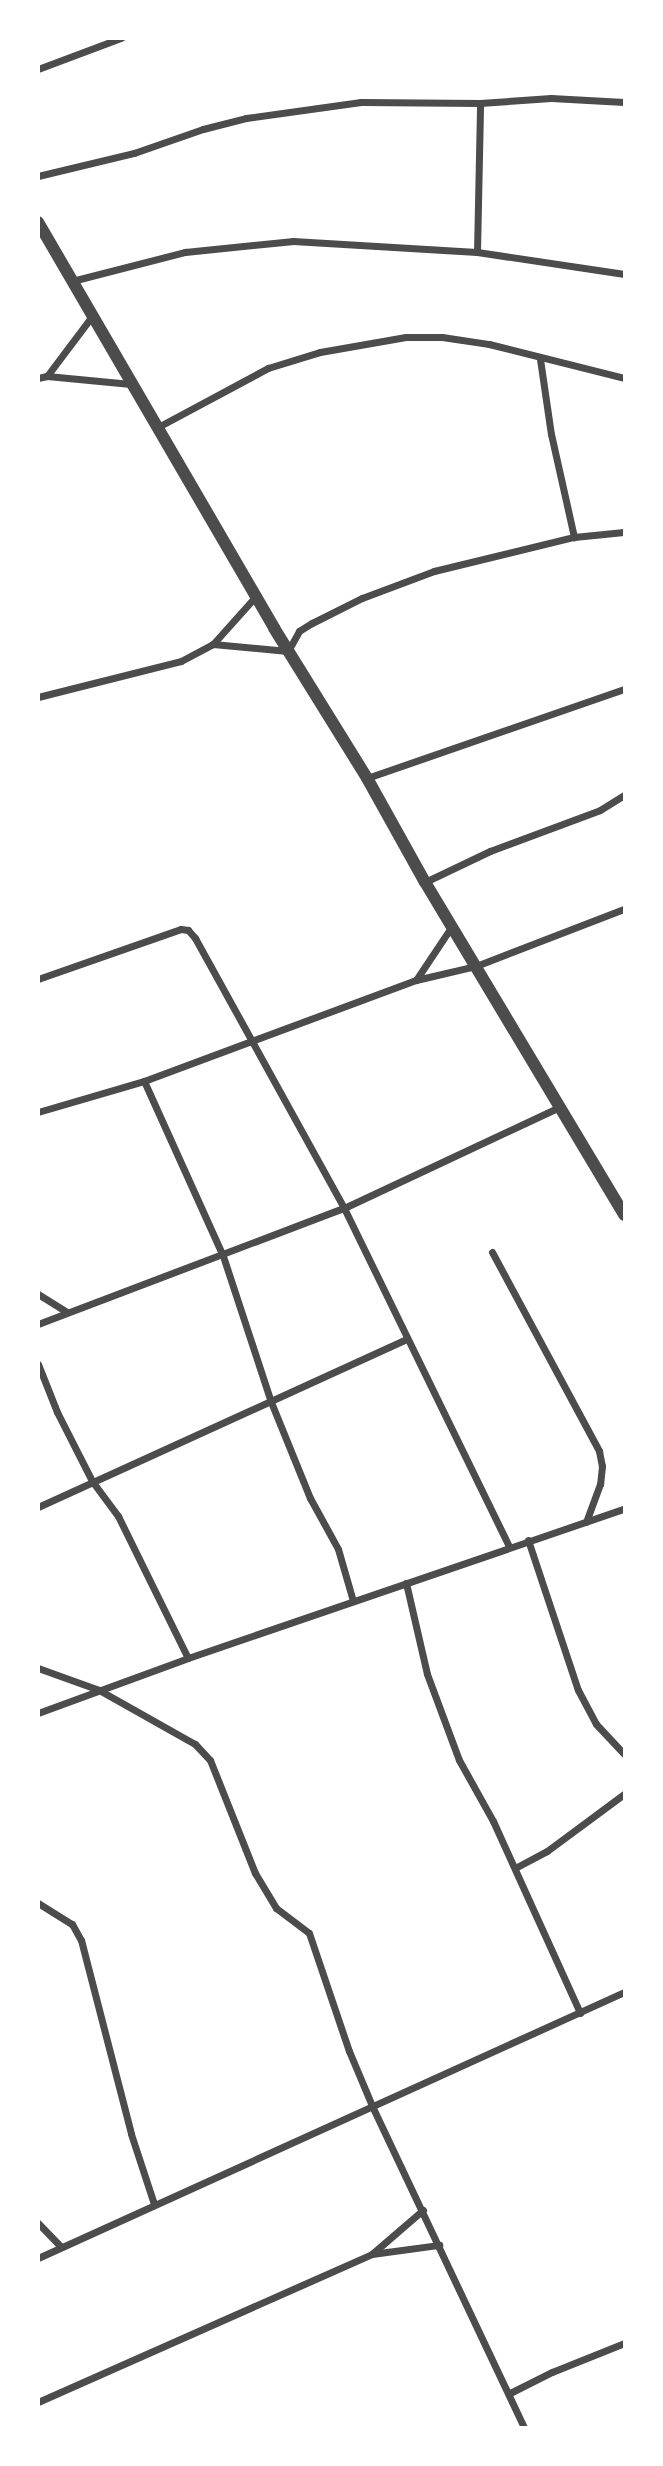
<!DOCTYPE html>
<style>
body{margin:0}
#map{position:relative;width:663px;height:2466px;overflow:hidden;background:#fff;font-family:"Space Grotesk",sans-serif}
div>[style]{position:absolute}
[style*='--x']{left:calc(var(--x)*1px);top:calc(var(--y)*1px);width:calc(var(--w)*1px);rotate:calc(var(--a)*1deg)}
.minor>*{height:7px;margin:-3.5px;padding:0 3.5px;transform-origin:3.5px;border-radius:3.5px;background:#4c4c4c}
.tertiary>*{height:12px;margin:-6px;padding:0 6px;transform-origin:6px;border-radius:6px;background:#4c4c4c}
span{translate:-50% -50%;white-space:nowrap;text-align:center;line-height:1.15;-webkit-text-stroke:5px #fff;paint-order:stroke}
.frame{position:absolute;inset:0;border:40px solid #fff;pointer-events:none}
</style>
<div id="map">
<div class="minor">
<i style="--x:38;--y:69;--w:89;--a:-20.5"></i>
<i style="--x:38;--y:176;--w:99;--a:-13.5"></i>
<i style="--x:134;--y:153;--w:73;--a:-19.2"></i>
<i style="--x:203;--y:129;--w:44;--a:-14.3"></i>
<i style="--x:246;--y:118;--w:116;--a:-7.9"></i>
<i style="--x:361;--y:102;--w:119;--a:0.5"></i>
<i style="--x:480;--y:103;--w:71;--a:-4"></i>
<i style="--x:551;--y:98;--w:73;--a:3.1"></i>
<i style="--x:477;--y:252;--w:149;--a:-88.8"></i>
<i style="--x:72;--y:281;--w:117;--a:-14.4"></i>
<i style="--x:185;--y:252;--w:109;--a:-5.8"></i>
<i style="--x:293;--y:241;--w:184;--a:3.4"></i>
<i style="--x:477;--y:252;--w:149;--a:8.5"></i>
<i style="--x:540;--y:359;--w:76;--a:81.7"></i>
<i style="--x:551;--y:434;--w:106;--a:77.4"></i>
<i style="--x:47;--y:376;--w:75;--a:-53.1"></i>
<i style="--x:38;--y:378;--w:9;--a:-13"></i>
<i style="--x:47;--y:376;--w:84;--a:5.4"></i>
<i style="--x:158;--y:427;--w:125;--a:-28.2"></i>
<i style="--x:268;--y:368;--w:54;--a:-17.1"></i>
<i style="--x:320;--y:352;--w:87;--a:-9.9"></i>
<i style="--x:406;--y:337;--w:36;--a:0"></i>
<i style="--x:442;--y:337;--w:48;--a:8.5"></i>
<i style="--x:489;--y:344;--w:139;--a:14.1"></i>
<i style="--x:213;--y:644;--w:75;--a:5.3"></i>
<i style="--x:288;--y:651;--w:23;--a:-61"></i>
<i style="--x:299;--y:631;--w:15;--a:-32"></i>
<i style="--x:312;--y:623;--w:56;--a:-26.6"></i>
<i style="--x:362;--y:598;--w:77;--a:-20.6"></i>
<i style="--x:434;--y:571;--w:144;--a:-13.7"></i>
<i style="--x:574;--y:537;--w:50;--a:-5.7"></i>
<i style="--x:38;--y:697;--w:147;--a:-14.1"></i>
<i style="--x:181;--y:661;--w:36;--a:-28"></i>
<i style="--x:213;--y:644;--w:64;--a:-48.1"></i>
<i style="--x:367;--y:778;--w:272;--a:-19.1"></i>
<i style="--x:425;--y:882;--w:72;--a:-25.5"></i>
<i style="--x:490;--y:851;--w:117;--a:-20.4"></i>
<i style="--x:600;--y:810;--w:28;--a:-32"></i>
<i style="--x:38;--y:979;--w:151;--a:-19.3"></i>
<i style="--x:181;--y:929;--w:7;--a:8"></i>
<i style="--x:188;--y:930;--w:11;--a:49"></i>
<i style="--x:195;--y:938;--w:308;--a:61.1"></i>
<i style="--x:344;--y:1208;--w:376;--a:64"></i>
<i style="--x:416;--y:980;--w:65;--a:-56.3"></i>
<i style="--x:144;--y:1081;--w:192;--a:65.7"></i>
<i style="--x:223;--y:1256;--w:154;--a:71.8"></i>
<i style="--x:271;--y:1402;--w:104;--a:67.9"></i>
<i style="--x:310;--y:1498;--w:58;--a:61.2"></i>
<i style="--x:338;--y:1549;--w:54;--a:73.9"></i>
<i style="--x:38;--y:1112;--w:110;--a:-16.3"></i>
<i style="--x:144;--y:1081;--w:290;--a:-20.4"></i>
<i style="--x:416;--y:980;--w:62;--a:-13.1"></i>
<i style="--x:476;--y:966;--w:159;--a:-21.1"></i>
<i style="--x:492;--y:1252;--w:226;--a:61.7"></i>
<i style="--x:599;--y:1451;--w:15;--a:79"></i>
<i style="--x:602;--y:1466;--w:18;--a:96"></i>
<i style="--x:600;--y:1484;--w:40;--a:110.2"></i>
<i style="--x:38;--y:1294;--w:34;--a:32"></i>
<i style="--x:38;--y:1324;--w:327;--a:-20.8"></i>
<i style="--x:344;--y:1208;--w:238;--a:-25.1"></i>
<i style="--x:38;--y:1364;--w:52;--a:68.4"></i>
<i style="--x:57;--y:1412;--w:77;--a:63.1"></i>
<i style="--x:92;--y:1481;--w:44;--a:53.4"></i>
<i style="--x:118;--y:1516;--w:158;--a:63.8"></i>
<i style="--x:38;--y:1507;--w:405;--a:-24.5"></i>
<i style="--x:528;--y:1540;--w:158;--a:71.6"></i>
<i style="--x:578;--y:1690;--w:38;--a:62"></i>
<i style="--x:596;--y:1724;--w:41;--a:47"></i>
<i style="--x:406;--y:1583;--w:93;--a:77"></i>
<i style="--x:427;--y:1674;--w:92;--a:69.6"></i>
<i style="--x:459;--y:1760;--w:70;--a:60.9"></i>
<i style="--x:493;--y:1821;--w:211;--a:65.6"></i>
<i style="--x:38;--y:1668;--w:65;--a:19.8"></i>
<i style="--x:99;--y:1690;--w:110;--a:29.4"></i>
<i style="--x:195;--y:1744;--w:22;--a:47"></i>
<i style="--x:210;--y:1760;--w:122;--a:68.3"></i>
<i style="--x:255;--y:1873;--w:41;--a:59"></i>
<i style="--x:276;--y:1908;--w:41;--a:37.1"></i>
<i style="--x:309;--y:1933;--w:125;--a:71.3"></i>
<i style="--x:349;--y:2051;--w:62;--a:67.2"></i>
<i style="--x:373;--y:2108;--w:354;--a:64.7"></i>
<i style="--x:38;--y:1713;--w:160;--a:-20.1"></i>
<i style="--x:188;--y:1658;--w:461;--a:-18.9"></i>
<i style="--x:515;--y:1868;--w:36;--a:-28"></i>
<i style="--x:547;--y:1851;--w:96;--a:-36.5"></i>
<i style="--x:38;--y:1903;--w:40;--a:32"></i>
<i style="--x:72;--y:1924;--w:18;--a:61"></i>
<i style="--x:81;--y:1940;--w:200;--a:75.5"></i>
<i style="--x:131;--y:2134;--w:74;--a:71.8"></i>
<i style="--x:38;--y:2223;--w:33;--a:46"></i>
<i style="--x:373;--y:2253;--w:66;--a:-40.7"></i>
<i style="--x:38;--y:2258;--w:644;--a:-24.41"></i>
<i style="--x:510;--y:2393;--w:47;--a:-26.6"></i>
<i style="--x:552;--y:2372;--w:78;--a:-21.9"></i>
<i style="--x:38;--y:2402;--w:365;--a:-23.9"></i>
<i style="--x:372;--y:2254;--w:68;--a:-7.7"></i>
</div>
<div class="tertiary">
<i style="--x:38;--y:222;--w:470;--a:59.8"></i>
<i style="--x:274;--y:628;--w:176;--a:58.2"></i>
<i style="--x:367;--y:778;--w:119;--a:60.9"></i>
<i style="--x:425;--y:882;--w:388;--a:59.1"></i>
</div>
<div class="frame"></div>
</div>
